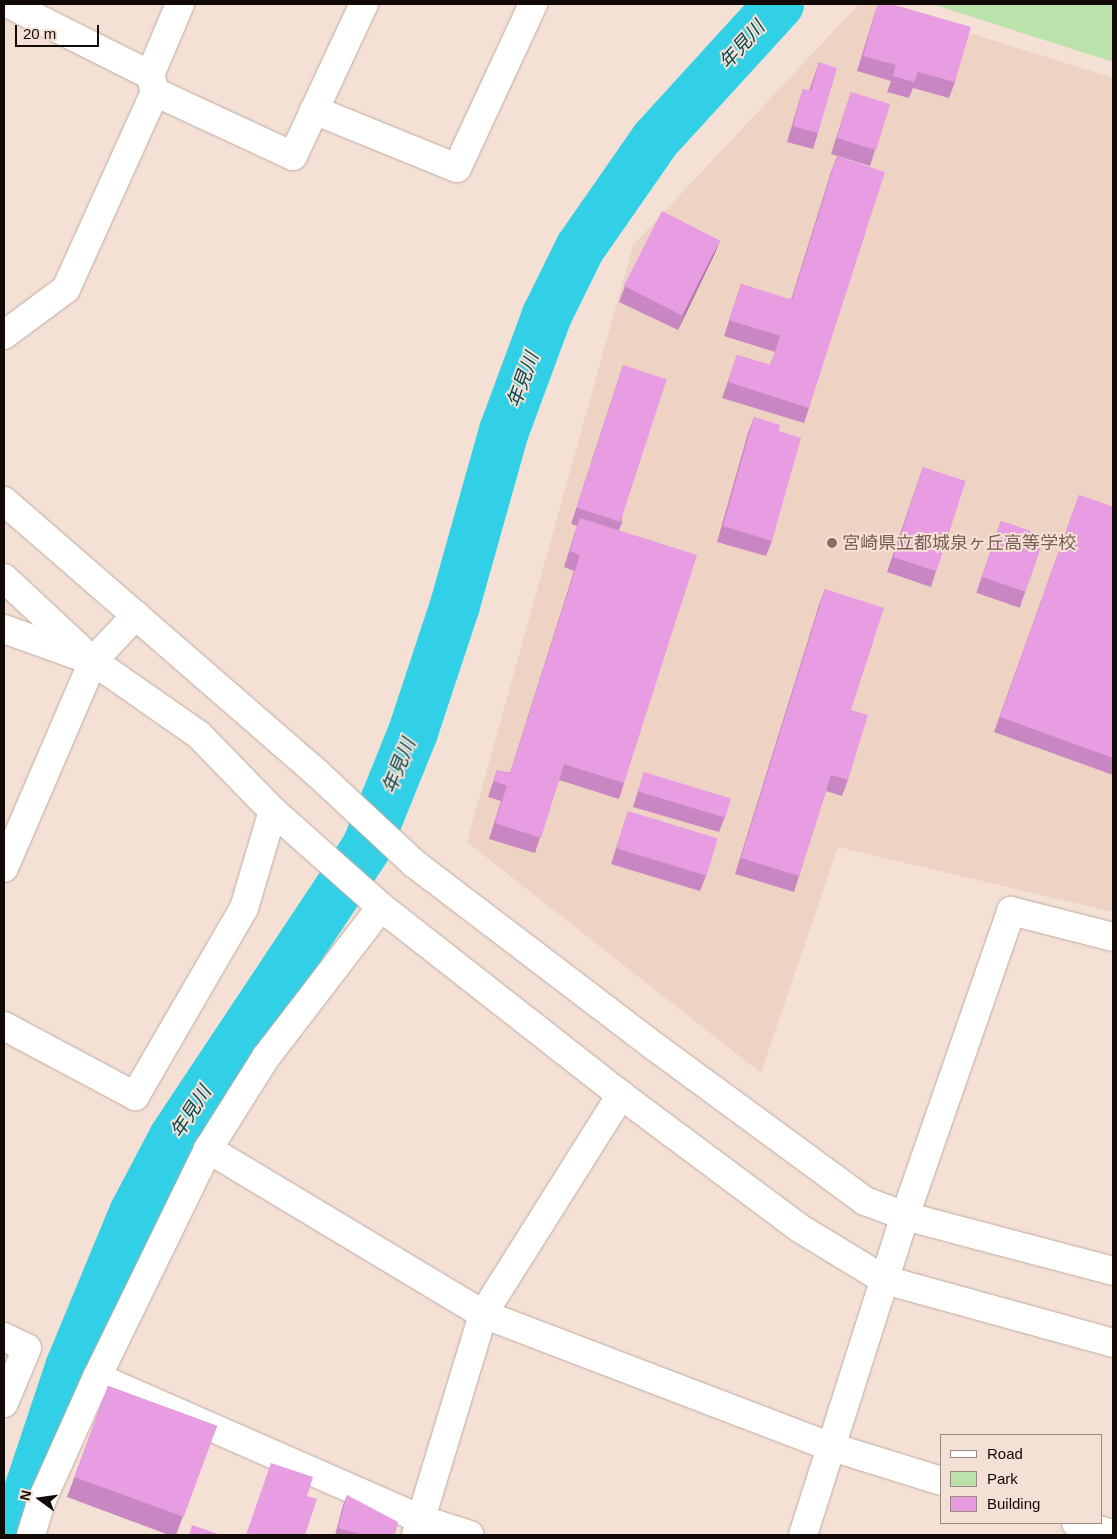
<!DOCTYPE html>
<meta charset="utf-8">
<style>
body{margin:0}
#map{position:relative;width:1117px;height:1539px;overflow:hidden;background:#f4e0d5;font-family:Helvetica,"Noto Sans JP",sans-serif}
div>[style]{position:absolute}
[style*='--x']{left:calc(var(--x)*1px);top:calc(var(--y)*1px);width:calc(var(--w)*1px);rotate:calc(var(--a)*1deg)}
.built>*{inset:0;background:#eed2c4}
.green>*{inset:0;background:#bbe2aa}
.river>*{height:50px;margin:-25px;padding:0 25px;transform-origin:25px;border-radius:25px;background:#32d0e6}
.roads{filter:drop-shadow(0 0 1px #beaaa0) drop-shadow(0 0 1px #beaaa0)}
.minor>*{height:28px;margin:-14px;padding:0 14px;transform-origin:14px;border-radius:14px;background:#fff}
.wall>*{inset:0;background:#c887c3;transform-origin:0 0}
.shaded-wall>*{inset:0;background:#a26e9f}
.building>*{inset:0;background:#e89de3;transform-origin:0 0}
.dots>*{width:14px;height:14px;translate:-50% -50%;box-sizing:border-box;border:2px solid #f4e0d5;border-radius:50%}
span{translate:-50% -50%;white-space:nowrap;text-align:center;line-height:1.15;-webkit-text-stroke:4px #f4e0d5;paint-order:stroke}
.education-label{font-size:18px;color:#785e54}
.left{translate:0 -50%;text-align:left}
.water-label{font-size:19px;color:#034952;font-style:italic}
.frame{position:absolute;inset:0;border:5px solid #110a07;pointer-events:none}
.legend{position:absolute;left:940px;top:1434px;width:162px;height:90px;box-sizing:border-box;background:#f4e0d5;border:1px solid #998a83;margin:0;padding:6px 9px;list-style:none;font-size:15px;color:#110a07}
.legend li{display:flex;align-items:center;gap:10px;height:25px}
.legend b{width:25px;border:1px solid #998a83}
.north{position:absolute;left:15px;top:1474px;width:50px;height:50px;-webkit-text-stroke:4px #f4e0d5;paint-order:stroke;rotate:284deg;font-size:14px;font-weight:700;line-height:20px;text-align:center;color:#110a07}
.north::after{content:'';display:block;margin:auto;width:18px;height:22px;background:#110a07;clip-path:polygon(50% 0,100% 100%,50% 72%,0 100%)}
.scale{position:absolute;left:15px;top:25px;width:84px;height:22px;box-sizing:border-box;border:2px solid #110a07;border-top:0;padding-left:6px;font-size:15px;line-height:18px;white-space:nowrap;color:#110a07;-webkit-text-stroke:4px #f4e0d5;paint-order:stroke}
</style>
<div id="map">
<div class="built">
<i style="clip-path:polygon(859px 4px,877px 4px,1113px 78px,1113px 912px,838px 847px,761px 1073px,467px 842px,633px 245px)"></i>
</div>
<div class="green">
<i style="clip-path:polygon(932px 4px,1113px 4px,1113px 62px)"></i>
</div>
<div class="river">
<i style="--x:14;--y:1535;--w:179;--a:-71.5"></i>
<i style="--x:71;--y:1365;--w:165;--a:-67.5"></i>
<i style="--x:134;--y:1213;--w:86;--a:-62.2"></i>
<i style="--x:174;--y:1137;--w:349;--a:-56.4"></i>
<i style="--x:367;--y:846;--w:123;--a:-68"></i>
<i style="--x:413;--y:732;--w:134;--a:-71.7"></i>
<i style="--x:455;--y:605;--w:181;--a:-74.3"></i>
<i style="--x:504;--y:431;--w:124;--a:-69.7"></i>
<i style="--x:547;--y:315;--w:75;--a:-63.8"></i>
<i style="--x:580;--y:248;--w:131;--a:-55.2"></i>
<i style="--x:655;--y:140;--w:184;--a:-47.6"></i>
</div>
<div class="roads">
<div class="minor">
<i style="--x:9;--y:4;--w:158;--a:26.7"></i>
<i style="--x:155;--y:92;--w:152;--a:24.9"></i>
<i style="--x:293;--y:156;--w:168;--a:-65"></i>
<i style="--x:314;--y:110;--w:154;--a:22.1"></i>
<i style="--x:457;--y:168;--w:181;--a:-65.1"></i>
<i style="--x:4;--y:335;--w:77;--a:-36.6"></i>
<i style="--x:66;--y:289;--w:216;--a:-65.7"></i>
<i style="--x:155;--y:92;--w:18;--a:-106"></i>
<i style="--x:150;--y:75;--w:77;--a:-67.1"></i>
<i style="--x:4;--y:501;--w:416;--a:41"></i>
<i style="--x:318;--y:774;--w:132;--a:42.9"></i>
<i style="--x:415;--y:864;--w:305;--a:37.3"></i>
<i style="--x:658;--y:1049;--w:257;--a:36.3"></i>
<i style="--x:865;--y:1201;--w:43;--a:20.6"></i>
<i style="--x:905;--y:1216;--w:215;--a:14.8"></i>
<i style="--x:4;--y:578;--w:122;--a:43"></i>
<i style="--x:93;--y:661;--w:129;--a:34.9"></i>
<i style="--x:199;--y:735;--w:106;--a:45.8"></i>
<i style="--x:273;--y:811;--w:144;--a:41.6"></i>
<i style="--x:381;--y:907;--w:305;--a:38.1"></i>
<i style="--x:621;--y:1095;--w:224;--a:36.7"></i>
<i style="--x:801;--y:1229;--w:98;--a:31.3"></i>
<i style="--x:885;--y:1280;--w:237;--a:15.4"></i>
<i style="--x:4;--y:629;--w:83;--a:19.7"></i>
<i style="--x:4;--y:868;--w:225;--a:-66.7"></i>
<i style="--x:93;--y:661;--w:63;--a:-46.9"></i>
<i style="--x:4;--y:1026;--w:149;--a:28.1"></i>
<i style="--x:135;--y:1096;--w:217;--a:-59.9"></i>
<i style="--x:244;--y:908;--w:101;--a:-73.4"></i>
<i style="--x:208;--y:1149;--w:321;--a:31"></i>
<i style="--x:483;--y:1314;--w:373;--a:20.9"></i>
<i style="--x:832;--y:1447;--w:114;--a:17.3"></i>
<i style="--x:4;--y:1337;--w:25;--a:26"></i>
<i style="--x:27;--y:1348;--w:60;--a:112.7"></i>
<i style="--x:97;--y:1377;--w:353;--a:23.7"></i>
<i style="--x:420;--y:1519;--w:52;--a:17.7"></i>
<i style="--x:1076;--y:1523;--w:39;--a:17"></i>
<i style="--x:31;--y:1535;--w:34;--a:-73"></i>
<i style="--x:41;--y:1502;--w:137;--a:-65.9"></i>
<i style="--x:97;--y:1377;--w:254;--a:-64"></i>
<i style="--x:208;--y:1149;--w:109;--a:-57.8"></i>
<i style="--x:266;--y:1057;--w:189;--a:-52.5"></i>
<i style="--x:416;--y:1535;--w:231;--a:-73.1"></i>
<i style="--x:483;--y:1314;--w:259;--a:-57.8"></i>
<i style="--x:803;--y:1535;--w:335;--a:-72.3"></i>
<i style="--x:905;--y:1216;--w:323;--a:-70.8"></i>
<i style="--x:1011;--y:911;--w:105;--a:14.3"></i>
</div>
</div>
<div class="wall">
<i style="clip-path:polygon(878px 4px,955px 82px,949px 98px,913px 88px,909px 98px,887px 92px,891px 81px,857px 71px,874px 16px)"></i>
<i style="clip-path:polygon(819px 62px,818px 133px,813px 149px,787px 142px,798px 105px,803px 89px,809px 91px)"></i>
<i style="clip-path:polygon(851px 92px,875px 150px,870px 166px,831px 154px)"></i>
<i style="clip-path:polygon(837px 156px,809px 408px,804px 423px,722px 398px,737px 355px,770px 365px,775px 352px,724px 336px,741px 284px,791px 300px,831px 172px)"></i>
<i style="clip-path:polygon(720px 240px,714px 255px,678px 330px,619px 302px,625px 286px)"></i>
<i style="clip-path:polygon(623px 365px,622px 523px,619px 530px,624px 783px,619px 799px,559px 780px,535px 853px,489px 839px,501px 801px,488px 797px,497px 770px,510px 773px,574px 571px,564px 567px,577px 526px,571px 524px)"></i>
<i style="clip-path:polygon(754px 417px,779px 431px,772px 541px,766px 556px,717px 542px,748px 433px)"></i>
<i style="clip-path:polygon(923px 467px,936px 571px,931px 587px,887px 572px)"></i>
<i style="clip-path:polygon(1079px 495px,1113px 507px,1113px 775px,994px 732px)"></i>
<i style="left:1001px;top:521px;width:46px;height:76px;rotate:19deg"></i>
<i style="clip-path:polygon(825px 589px,851px 710px,848px 780px,842px 796px,826px 791px,794px 892px,735px 874px,819px 605px)"></i>
<i style="clip-path:polygon(644px 772px,725px 817px,719px 832px,633px 807px)"></i>
<i style="clip-path:polygon(628px 811px,706px 876px,700px 891px,611px 864px)"></i>
<i style="clip-path:polygon(108px 1386px,217px 1426px,176px 1535px,169px 1535px,67px 1497px)"></i>
<i style="clip-path:polygon(347px 1495px,395px 1535px,335px 1535px,343px 1505px)"></i>
</div>
<div class="shaded-wall">
<i style="clip-path:polygon(720px 240px,714px 255px,678px 330px,684px 315px)"></i>
</div>
<div class="building">
<i style="clip-path:polygon(878px 4px,891px 4px,971px 27px,955px 82px,918px 72px,914px 82px,893px 76px,896px 65px,863px 56px)"></i>
<i style="clip-path:polygon(819px 62px,837px 68px,818px 133px,793px 126px,803px 89px,811px 91px)"></i>
<i style="left:851px;top:92px;width:41px;height:48px;rotate:17deg"></i>
<i style="clip-path:polygon(837px 156px,885px 172px,809px 408px,728px 382px,737px 355px,771px 365px,780px 336px,729px 320px,741px 284px,792px 300px)"></i>
<i style="left:662px;top:211px;width:65px;height:84px;rotate:27deg"></i>
<i style="left:623px;top:365px;width:46px;height:150px;rotate:18deg"></i>
<i style="clip-path:polygon(754px 417px,780px 425px,779px 431px,801px 438px,772px 541px,723px 526px)"></i>
<i style="left:923px;top:467px;width:45px;height:95px;rotate:18deg"></i>
<i style="clip-path:polygon(1079px 495px,1113px 507px,1113px 758px,1000px 717px)"></i>
<i style="clip-path:polygon(580px 518px,697px 555px,624px 783px,564px 764px,541px 838px,495px 823px,507px 786px,494px 781px,497px 770px,510px 774px,580px 555px,570px 551px)"></i>
<i style="left:1001px;top:521px;width:46px;height:59px;rotate:19deg"></i>
<i style="clip-path:polygon(825px 589px,884px 608px,851px 710px,868px 715px,848px 780px,831px 775px,799px 876px,741px 858px)"></i>
<i style="left:644px;top:772px;width:91px;height:20px;rotate:17deg"></i>
<i style="left:628px;top:811px;width:94px;height:39px;rotate:17deg"></i>
<i style="left:108px;top:1386px;width:116px;height:97px;rotate:20deg"></i>
<i style="clip-path:polygon(271px 1463px,313px 1477px,307px 1496px,317px 1499px,305px 1535px,246px 1535px)"></i>
<i style="clip-path:polygon(347px 1495px,398px 1522px,395px 1535px,365px 1535px,338px 1528px)"></i>
<i style="clip-path:polygon(192px 1525px,221px 1535px,189px 1535px)"></i>
</div>
<div class="dots">
<i style="left:832px;top:543px;background:#8d6e63"></i>
</div>
<div class="education-label">
<span class="left" style="left:842px;top:543px">宮崎県立都城泉ヶ丘高等学校</span>
</div>
<div class="water-label">
<span style="left:742px;top:45px;rotate:-48deg">年見川</span>
<span style="left:523px;top:380px;rotate:-70deg">年見川</span>
<span style="left:399px;top:766px;rotate:-68deg">年見川</span>
<span style="left:191px;top:1112px;rotate:-57deg">年見川</span>
</div>
<div class="frame"></div>
<ul class="legend">
<li><b style="height:6px;background:#fff"></b>Road</li>
<li><b style="height:14px;background:#bbe2aa"></b>Park</li>
<li><b style="height:14px;background:#e89de3"></b>Building</li>
</ul>
<div class="north">N</div>
<div class="scale">20 m</div>
</div>
